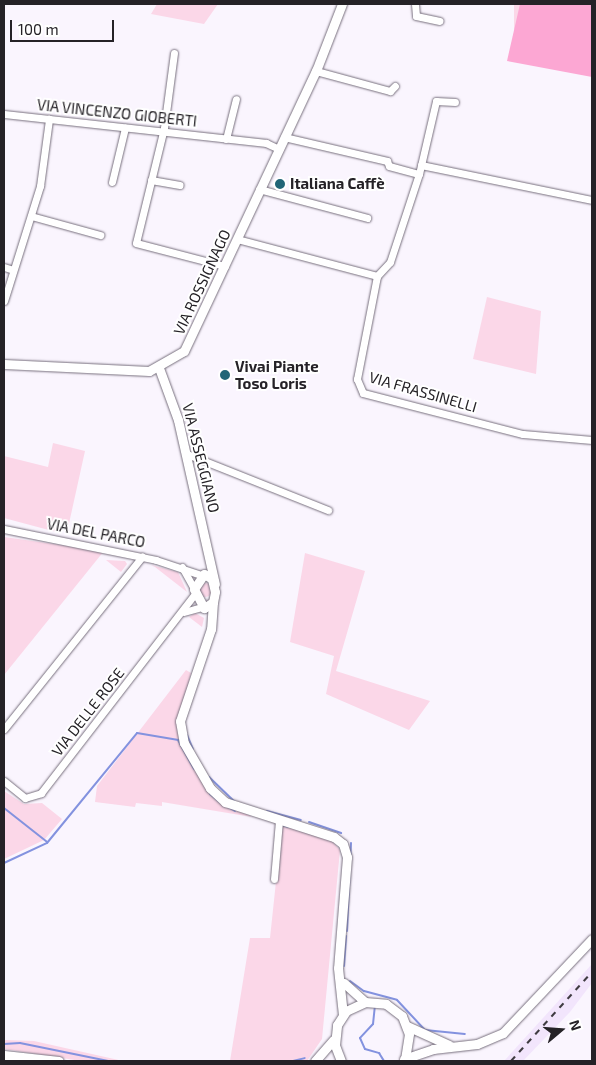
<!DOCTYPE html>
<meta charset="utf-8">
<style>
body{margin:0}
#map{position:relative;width:596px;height:1065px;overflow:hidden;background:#faf5fe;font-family:"Exo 2",sans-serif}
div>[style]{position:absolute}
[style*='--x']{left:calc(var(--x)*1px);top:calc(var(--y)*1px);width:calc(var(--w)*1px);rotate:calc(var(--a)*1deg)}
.built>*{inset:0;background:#f2e5fc}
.green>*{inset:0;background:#fbd7e8;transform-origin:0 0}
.round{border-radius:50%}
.forest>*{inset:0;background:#fca7d3}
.stream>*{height:2px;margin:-1px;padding:0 1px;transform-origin:1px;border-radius:1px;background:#8392df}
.roads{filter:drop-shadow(0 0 1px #776f7d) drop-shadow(0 0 1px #776f7d)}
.street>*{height:7px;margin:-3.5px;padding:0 3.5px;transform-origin:3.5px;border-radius:3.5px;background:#fff}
.secondary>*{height:9px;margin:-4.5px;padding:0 4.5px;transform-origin:4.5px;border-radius:4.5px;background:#fff}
.rail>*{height:2px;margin-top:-1px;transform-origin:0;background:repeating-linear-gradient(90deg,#3f3b41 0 6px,transparent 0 12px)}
.dots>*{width:14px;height:14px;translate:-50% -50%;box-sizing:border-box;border:2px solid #fff;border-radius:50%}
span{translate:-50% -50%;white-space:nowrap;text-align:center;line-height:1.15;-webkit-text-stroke:4px #fff;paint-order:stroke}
.street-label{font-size:15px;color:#252227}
.poi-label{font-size:15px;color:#252227;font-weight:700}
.left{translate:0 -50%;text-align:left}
.frame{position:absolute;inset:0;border:5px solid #252227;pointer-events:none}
.north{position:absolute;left:536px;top:1005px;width:50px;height:50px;-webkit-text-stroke:4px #fff;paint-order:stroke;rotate:72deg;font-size:14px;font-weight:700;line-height:20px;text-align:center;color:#252227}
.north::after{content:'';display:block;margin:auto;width:18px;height:22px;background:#252227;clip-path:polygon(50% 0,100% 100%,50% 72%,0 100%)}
.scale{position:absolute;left:10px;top:20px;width:104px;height:22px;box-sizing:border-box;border:2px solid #252227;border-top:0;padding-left:6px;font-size:15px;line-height:18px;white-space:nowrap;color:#252227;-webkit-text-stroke:4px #fff;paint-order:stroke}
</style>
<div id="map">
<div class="built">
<i style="clip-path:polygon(592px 964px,592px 983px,570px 1012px,523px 1061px,504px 1061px)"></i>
</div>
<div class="green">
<i style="clip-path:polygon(157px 4px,218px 4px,204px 24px,151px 14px)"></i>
<i style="left:514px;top:4px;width:6px;height:57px"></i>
<i style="clip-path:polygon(487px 297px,541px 311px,536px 374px,473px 359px)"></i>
<i style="clip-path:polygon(53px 443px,85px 451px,68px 528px,61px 527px,60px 533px,4px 518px,4px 456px,48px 467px)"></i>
<i style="clip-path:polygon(4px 537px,104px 551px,4px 675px)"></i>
<i style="clip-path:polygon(305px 553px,365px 571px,336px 671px,430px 701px,409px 730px,326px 694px,334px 656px,290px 642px)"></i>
<i style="clip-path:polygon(106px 560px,125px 561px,127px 564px,121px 572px)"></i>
<i style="clip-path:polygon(151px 565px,178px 572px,187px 592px,155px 567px)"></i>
<i class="round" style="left:198px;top:583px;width:14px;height:14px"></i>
<i style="clip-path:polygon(195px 613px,204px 618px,202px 627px,189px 617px)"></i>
<i style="clip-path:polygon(186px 670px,191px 673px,181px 714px,186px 742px,217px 796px,252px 817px,162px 802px,162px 806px,136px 803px,135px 807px,95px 802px,97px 786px)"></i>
<i style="clip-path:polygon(4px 791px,24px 804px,42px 803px,62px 819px,44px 840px,4px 859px)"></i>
<i style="clip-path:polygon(282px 825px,332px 841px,340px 850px,322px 1039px,307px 1061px,230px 1061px,250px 938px,270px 938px)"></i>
<i style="clip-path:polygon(4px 1040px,34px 1041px,123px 1061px,81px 1061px,4px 1049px)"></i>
</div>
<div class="forest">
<i style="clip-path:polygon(520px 4px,592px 4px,592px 77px,507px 61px)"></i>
</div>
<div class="stream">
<i style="--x:187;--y:735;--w:15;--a:67"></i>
<i style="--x:209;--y:777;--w:35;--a:44"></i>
<i style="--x:210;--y:794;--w:13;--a:39"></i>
<i style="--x:228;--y:807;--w:8;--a:30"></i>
<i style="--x:4;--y:808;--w:55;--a:38.3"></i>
<i style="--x:267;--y:811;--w:35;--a:15"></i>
<i style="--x:309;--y:822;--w:34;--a:19"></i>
<i style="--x:282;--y:825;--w:6;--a:18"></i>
<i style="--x:4;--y:863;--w:47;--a:-24.9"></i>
<i style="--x:47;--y:843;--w:142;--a:-50.7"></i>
<i style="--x:137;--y:733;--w:42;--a:9.7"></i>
<i style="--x:178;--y:740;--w:33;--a:61"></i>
<i style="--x:347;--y:931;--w:88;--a:-87.4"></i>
<i style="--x:344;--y:966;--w:30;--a:-86"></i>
<i style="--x:350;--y:981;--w:17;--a:36"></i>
<i style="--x:364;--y:991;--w:34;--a:15"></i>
<i style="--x:397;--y:1000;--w:41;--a:47"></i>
<i style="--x:425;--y:1030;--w:40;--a:5.7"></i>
<i style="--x:375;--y:1005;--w:19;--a:96"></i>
<i style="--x:373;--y:1024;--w:19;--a:133"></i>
<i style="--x:360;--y:1038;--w:12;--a:66"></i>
<i style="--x:365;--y:1049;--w:15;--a:16"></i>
<i style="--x:379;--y:1053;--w:9;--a:58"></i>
<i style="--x:4;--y:1044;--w:16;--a:-4"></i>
<i style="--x:20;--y:1043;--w:90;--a:11.6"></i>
<i style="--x:293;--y:1061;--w:12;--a:-14"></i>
</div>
<div class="roads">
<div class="street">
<i style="--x:415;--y:4;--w:12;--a:85"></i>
<i style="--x:416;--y:16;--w:24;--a:12"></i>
<i style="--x:174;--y:53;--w:76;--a:97.6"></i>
<i style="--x:164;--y:128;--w:118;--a:103.7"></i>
<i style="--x:136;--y:243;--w:92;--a:14.5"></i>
<i style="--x:316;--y:71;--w:77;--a:15.1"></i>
<i style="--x:390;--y:91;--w:7;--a:-45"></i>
<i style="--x:4;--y:114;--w:264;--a:6.3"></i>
<i style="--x:266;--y:143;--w:14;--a:25"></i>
<i style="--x:284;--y:137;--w:106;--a:13.1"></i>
<i style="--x:387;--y:161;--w:5;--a:68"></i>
<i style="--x:389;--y:166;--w:31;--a:15"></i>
<i style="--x:419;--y:174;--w:75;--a:-76.9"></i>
<i style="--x:436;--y:101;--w:19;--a:3"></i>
<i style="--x:226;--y:139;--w:41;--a:-76"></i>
<i style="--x:421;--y:165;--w:175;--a:11.6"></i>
<i style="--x:151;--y:180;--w:29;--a:10"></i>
<i style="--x:112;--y:182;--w:56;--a:-76.5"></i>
<i style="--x:259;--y:189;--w:112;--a:15"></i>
<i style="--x:31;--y:216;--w:72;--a:15.4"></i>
<i style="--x:237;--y:239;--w:145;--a:14.8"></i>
<i style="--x:377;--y:276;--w:105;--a:101"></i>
<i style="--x:357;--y:379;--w:15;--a:67"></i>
<i style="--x:363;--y:393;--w:165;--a:14.4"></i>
<i style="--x:523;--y:434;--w:69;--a:5"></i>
<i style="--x:4;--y:267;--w:9;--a:18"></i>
<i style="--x:377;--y:276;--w:19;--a:-47"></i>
<i style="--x:390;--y:262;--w:93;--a:-71.8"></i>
<i style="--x:4;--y:301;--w:121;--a:-72.6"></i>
<i style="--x:40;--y:186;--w:68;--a:-82.3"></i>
<i style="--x:187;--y:454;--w:152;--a:21.7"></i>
<i style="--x:4;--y:529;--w:155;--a:11.5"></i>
<i style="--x:156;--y:560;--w:47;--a:18.4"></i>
<i style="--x:182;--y:567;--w:25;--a:61"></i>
<i style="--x:184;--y:612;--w:18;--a:-16"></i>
<i style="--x:4;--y:729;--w:221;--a:-51.3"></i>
<i style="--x:4;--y:781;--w:27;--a:39"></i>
<i style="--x:25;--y:798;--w:17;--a:-17"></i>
<i style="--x:41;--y:793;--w:250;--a:-52.3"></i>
<i style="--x:274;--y:879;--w:58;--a:-85.1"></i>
</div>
<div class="secondary">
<i style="--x:4;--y:364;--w:145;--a:2.8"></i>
<i style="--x:149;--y:371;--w:40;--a:-29.7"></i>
<i style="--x:184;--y:351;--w:310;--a:-64.8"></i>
<i style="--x:316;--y:71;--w:72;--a:-68.8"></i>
<i style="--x:159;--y:368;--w:55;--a:69.9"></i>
<i style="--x:178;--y:420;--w:168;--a:77.3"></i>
<i style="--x:204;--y:574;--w:9;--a:32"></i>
<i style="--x:212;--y:579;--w:13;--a:77"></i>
<i style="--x:215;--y:592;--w:10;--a:101"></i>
<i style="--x:213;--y:602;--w:11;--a:146"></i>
<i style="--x:204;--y:608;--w:21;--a:-118"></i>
<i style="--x:194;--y:589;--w:18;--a:-56"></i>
<i style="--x:213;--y:602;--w:27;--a:94"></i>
<i style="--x:211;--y:629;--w:97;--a:108.6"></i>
<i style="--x:180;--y:721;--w:22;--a:80"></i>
<i style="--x:184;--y:743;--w:52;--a:60"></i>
<i style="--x:210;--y:788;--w:21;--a:43"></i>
<i style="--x:225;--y:802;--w:114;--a:17.8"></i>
<i style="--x:334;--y:837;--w:11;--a:38"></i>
<i style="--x:343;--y:844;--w:14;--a:73"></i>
<i style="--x:347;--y:857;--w:111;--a:94.6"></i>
<i style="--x:338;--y:968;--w:47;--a:83.9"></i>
<i style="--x:344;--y:983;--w:28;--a:42"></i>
<i style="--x:407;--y:1026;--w:46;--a:24.3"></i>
<i style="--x:4;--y:1055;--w:55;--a:6.2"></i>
<i style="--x:404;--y:1059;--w:31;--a:-19"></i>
<i style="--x:433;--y:1049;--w:44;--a:-6.5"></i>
<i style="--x:477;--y:1044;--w:28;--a:-23"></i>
<i style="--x:503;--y:1033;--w:129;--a:-46.6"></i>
<i style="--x:315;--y:1061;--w:28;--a:-49"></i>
<i style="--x:341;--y:1061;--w:17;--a:-111"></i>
<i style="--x:335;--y:1045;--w:20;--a:-84"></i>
<i style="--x:337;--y:1025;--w:17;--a:-57"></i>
<i style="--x:346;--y:1011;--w:21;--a:-25"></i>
<i style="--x:365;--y:1002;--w:21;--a:5"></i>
<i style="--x:386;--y:1004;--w:20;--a:37"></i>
<i style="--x:402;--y:1016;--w:19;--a:69"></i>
<i style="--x:409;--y:1034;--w:24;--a:99"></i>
</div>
</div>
<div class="rail">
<i style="--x:511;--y:1061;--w:120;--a:-47.7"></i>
</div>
<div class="dots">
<i style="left:280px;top:184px;background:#216577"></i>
<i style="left:225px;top:375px;background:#216577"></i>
</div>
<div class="street-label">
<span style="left:117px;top:113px;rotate:6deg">VIA VINCENZO GIOBERTI</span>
<span style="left:202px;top:282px;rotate:-65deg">VIA ROSSIGNAGO</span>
<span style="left:423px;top:392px;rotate:16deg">VIA FRASSINELLI</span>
<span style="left:201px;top:458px;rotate:76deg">VIA ASSEGGIANO</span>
<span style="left:96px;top:533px;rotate:11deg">VIA DEL PARCO</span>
<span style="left:88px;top:712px;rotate:-52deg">VIA DELLE ROSE</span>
</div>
<div class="poi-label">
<span class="left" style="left:290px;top:184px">Italiana Caffè</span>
<span class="left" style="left:235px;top:375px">Vivai Piante<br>Toso Loris</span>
</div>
<div class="frame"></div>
<div class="north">N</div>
<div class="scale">100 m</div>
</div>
